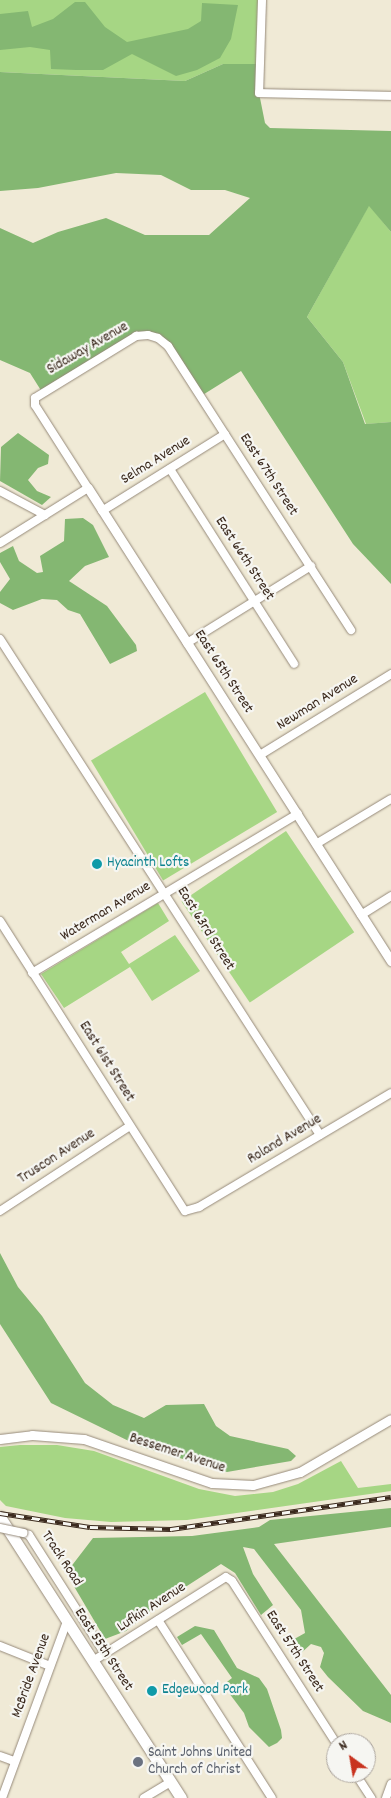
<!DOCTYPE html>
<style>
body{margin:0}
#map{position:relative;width:391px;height:1798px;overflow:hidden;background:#f0ead6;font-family:Dekko,sans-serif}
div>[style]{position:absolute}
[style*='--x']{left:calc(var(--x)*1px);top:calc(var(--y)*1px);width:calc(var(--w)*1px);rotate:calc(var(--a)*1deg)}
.green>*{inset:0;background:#a6d684;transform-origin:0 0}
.forest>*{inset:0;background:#84b772}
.roads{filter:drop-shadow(0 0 1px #968a7a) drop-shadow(0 0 1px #968a7a)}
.minor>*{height:8px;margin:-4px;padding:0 4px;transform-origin:4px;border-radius:4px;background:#fff}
.tertiary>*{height:9px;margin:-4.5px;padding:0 4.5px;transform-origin:4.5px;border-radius:4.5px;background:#fff}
.primary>*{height:11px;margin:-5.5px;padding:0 5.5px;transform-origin:5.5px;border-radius:5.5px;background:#fff}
.rail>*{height:4.5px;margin-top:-2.25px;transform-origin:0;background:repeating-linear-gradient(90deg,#f6f6f2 0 8px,#3b2a1e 0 16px);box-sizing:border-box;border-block:1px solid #3b2a1e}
.bridges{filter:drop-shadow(0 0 1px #968a7a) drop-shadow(0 0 1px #968a7a)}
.minor-bridge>*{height:8px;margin:-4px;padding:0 4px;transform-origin:4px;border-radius:4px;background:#fff}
.dots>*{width:14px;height:14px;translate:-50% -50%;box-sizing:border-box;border:2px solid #f6f6f2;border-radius:50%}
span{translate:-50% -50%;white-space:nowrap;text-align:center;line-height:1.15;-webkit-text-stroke:4.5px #f6f6f2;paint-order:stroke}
.street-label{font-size:15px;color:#3b2a1e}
.culture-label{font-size:15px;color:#0d838f}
.left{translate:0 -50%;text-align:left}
.worship-label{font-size:15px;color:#5b616d}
.north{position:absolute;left:326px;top:1733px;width:50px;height:50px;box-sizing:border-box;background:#f6f6f2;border:1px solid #aba49d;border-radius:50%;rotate:328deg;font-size:14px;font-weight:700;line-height:20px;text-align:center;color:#3b2a1e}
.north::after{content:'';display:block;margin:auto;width:18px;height:22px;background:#c8321e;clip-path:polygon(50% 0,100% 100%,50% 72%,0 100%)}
</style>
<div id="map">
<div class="green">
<i style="clip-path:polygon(0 0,262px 0,260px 64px,223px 64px,185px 81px,0 72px)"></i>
<i style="clip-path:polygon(369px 205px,391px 232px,391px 422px,366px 424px,343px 362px,307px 317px)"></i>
<i style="left:205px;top:692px;width:140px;height:133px;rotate:59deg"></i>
<i style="left:286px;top:831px;width:122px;height:126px;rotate:56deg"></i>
<i style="clip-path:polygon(158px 903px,169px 921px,121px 952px,129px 964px,175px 935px,200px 971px,152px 1001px,130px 967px,64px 1008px,41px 974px)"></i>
<i style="clip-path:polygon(20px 1445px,57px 1445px,94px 1451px,199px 1489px,235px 1496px,273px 1492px,298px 1484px,341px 1461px,358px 1488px,391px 1484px,391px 1491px,187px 1520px,111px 1522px,65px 1518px,6px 1506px,0 1500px,0 1447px)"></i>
</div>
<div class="forest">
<i style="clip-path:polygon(75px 2px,85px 2px,105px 27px,127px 42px,188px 29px,201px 21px,202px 3px,238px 5px,231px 39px,220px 58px,197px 70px,176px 76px,132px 54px,103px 70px,76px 70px,51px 69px,50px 50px,30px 47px,0 50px,0 14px,28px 11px,32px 27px,53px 19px)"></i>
<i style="clip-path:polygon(223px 64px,260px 64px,259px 93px,265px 123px,270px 128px,391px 131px,391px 232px,369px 206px,307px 317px,343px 362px,365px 424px,391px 422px,391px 584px,353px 544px,241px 371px,201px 396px,158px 338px,136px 336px,42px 392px,30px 373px,0 360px,0 228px,33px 243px,58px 232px,106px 218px,145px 235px,209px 235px,250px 198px,225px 190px,191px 190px,161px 175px,116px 173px,38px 188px,0 191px,0 72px,185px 81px)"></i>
<i style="clip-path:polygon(18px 433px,49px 455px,48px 464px,38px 468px,28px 480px,37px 491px,51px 497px,42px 505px,0 481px,1px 447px)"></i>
<i style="clip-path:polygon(83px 518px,93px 525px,109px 557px,85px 566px,69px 581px,107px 606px,136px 645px,137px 651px,110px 664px,80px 614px,68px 610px,57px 600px,42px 599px,13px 610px,0 603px,0 592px,10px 579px,0 562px,0 553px,13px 546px,19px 561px,37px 573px,43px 572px,40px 556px,64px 541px,65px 519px)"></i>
<i style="clip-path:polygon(0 1253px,18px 1287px,42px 1316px,85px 1383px,113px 1405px,144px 1418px,166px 1405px,204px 1404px,216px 1426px,230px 1436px,288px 1449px,296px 1456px,291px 1461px,227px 1472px,139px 1446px,51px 1403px,0 1324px)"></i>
<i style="clip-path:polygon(391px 1508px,391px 1527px,274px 1544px,391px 1695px,391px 1723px,363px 1711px,328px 1677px,320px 1667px,324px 1653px,321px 1647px,311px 1644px,299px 1655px,293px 1649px,289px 1642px,305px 1633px,301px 1610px,254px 1549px,243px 1547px,253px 1574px,273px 1605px,261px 1615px,235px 1573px,221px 1564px,159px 1604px,126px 1631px,105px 1639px,72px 1583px,70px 1568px,93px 1538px,192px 1536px,259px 1527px,270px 1520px)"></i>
<i style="clip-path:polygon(195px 1626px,214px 1630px,237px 1668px,259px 1678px,267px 1689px,281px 1730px,282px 1738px,277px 1743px,269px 1747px,249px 1727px,244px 1713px,223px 1685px,232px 1678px,201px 1634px,182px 1645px,177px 1637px)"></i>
</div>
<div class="roads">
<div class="minor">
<i style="--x:262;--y:0;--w:93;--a:91.8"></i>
<i style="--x:259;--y:93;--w:132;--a:1.3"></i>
<i style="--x:170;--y:469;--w:231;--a:57.5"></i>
<i style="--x:0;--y:491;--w:51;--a:28.1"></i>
<i style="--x:102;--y:511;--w:145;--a:-32"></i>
<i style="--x:0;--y:543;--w:104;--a:-32"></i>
<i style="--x:88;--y:488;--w:98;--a:-122.6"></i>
<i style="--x:35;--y:405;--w:7;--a:-90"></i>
<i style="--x:35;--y:398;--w:119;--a:-31.5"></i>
<i style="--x:136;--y:336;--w:12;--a:-5"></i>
<i style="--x:148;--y:335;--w:10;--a:17"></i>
<i style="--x:158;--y:338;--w:13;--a:39"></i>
<i style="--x:168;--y:346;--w:338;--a:57.2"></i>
<i style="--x:0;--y:639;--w:590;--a:57.17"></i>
<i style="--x:187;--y:643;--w:146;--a:-31.8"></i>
<i style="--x:260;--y:755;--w:154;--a:-31.7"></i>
<i style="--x:316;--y:844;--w:87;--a:-31"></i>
<i style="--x:361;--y:915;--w:36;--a:-32"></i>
<i style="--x:0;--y:921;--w:344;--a:57.5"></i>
<i style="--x:185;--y:1211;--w:15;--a:-16"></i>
<i style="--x:199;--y:1207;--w:223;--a:-30.7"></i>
<i style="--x:32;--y:973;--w:310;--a:-30.9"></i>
<i style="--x:0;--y:1211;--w:155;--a:-33.2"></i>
<i style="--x:23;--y:1533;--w:6;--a:18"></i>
<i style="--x:29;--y:1535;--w:141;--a:57.4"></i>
<i style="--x:158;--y:1620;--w:211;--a:57.4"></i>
<i style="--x:0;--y:1646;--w:54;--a:21.8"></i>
<i style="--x:93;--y:1661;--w:157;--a:-32.3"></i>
<i style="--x:226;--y:1577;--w:7;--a:34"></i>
<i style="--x:232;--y:1581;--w:193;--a:57.3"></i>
<i style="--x:0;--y:1756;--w:15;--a:20"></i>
<i style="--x:355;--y:1773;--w:30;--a:57"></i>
<i style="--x:2;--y:1798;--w:189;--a:-69.8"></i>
<i style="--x:144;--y:1798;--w:31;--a:-31"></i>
<i style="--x:386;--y:1798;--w:15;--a:-70"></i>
</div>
<div class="tertiary">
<i style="--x:88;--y:488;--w:562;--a:57.36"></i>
<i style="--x:0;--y:1439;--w:32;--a:-7"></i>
<i style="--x:32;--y:1435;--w:52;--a:4.4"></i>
<i style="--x:84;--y:1439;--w:135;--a:19"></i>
<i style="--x:212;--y:1483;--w:41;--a:2.8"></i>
<i style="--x:253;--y:1485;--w:49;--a:-15.5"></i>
<i style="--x:300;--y:1472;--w:105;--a:-30.2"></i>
</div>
<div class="primary">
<i style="--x:0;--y:1517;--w:334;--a:57.2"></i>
</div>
</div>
<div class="rail">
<i style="--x:0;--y:1513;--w:91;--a:8.8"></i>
<i style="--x:90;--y:1527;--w:81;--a:1.4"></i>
<i style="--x:171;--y:1529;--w:222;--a:-8.3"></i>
</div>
<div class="bridges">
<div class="minor-bridge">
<i style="--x:0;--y:1528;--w:24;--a:12"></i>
</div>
</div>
<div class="dots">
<i style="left:97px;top:864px;background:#0f9aa8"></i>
<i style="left:152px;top:1691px;background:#0f9aa8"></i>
<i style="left:138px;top:1762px;background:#6b7280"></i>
</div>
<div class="street-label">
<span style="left:88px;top:349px;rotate:-30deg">Sidaway Avenue</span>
<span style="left:156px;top:461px;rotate:-32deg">Selma Avenue</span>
<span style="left:268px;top:475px;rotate:57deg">East 67th Street</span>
<span style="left:244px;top:559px;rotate:57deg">East 66th Street</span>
<span style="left:223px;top:672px;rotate:57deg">East 65th Street</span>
<span style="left:318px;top:703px;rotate:-32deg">Newman Avenue</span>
<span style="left:106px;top:912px;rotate:-31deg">Waterman Avenue</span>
<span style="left:205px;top:929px;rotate:58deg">East 63rd Street</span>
<span style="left:106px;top:1062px;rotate:58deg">East 61st Street</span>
<span style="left:285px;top:1140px;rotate:-31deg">Roland Avenue</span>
<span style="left:57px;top:1157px;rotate:-33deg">Truscon Avenue</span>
<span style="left:177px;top:1454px;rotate:18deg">Bessemer Avenue</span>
<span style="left:61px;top:1559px;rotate:57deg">Track Road</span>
<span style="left:152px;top:1608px;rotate:-33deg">Lufkin Avenue</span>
<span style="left:103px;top:1650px;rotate:57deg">East 55th Street</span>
<span style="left:294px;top:1652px;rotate:57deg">East 57th Street</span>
<span style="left:32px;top:1676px;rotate:-70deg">McBride Avenue</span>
</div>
<div class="culture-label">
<span class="left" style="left:107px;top:864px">Hyacinth Lofts</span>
<span class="left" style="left:162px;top:1691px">Edgewood Park</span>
</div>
<div class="worship-label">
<span class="left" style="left:148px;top:1762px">Saint Johns United<br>Church of Christ</span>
</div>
<div class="north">N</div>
</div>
